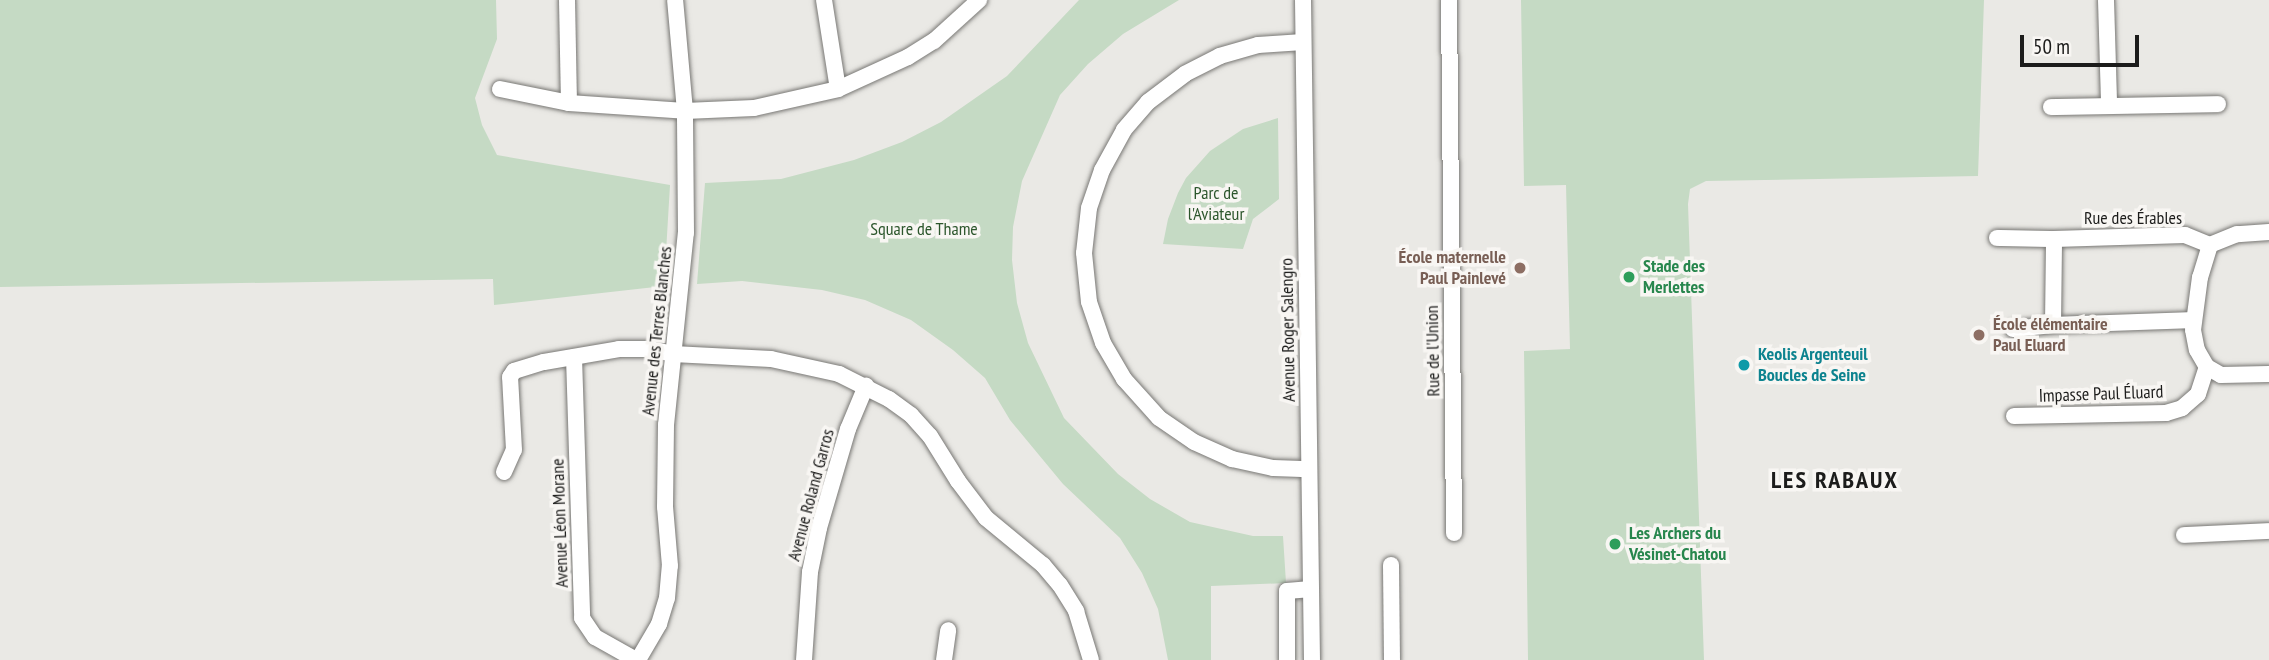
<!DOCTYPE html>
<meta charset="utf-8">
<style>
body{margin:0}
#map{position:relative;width:2269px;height:660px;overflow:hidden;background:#eae9e5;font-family:"PT Sans Narrow",sans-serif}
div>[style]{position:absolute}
.green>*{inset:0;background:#c5dac4}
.roads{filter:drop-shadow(0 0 2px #787774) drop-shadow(0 0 2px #787774)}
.minor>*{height:16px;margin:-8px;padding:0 8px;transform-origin:8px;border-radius:8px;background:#fff}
.dots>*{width:19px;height:19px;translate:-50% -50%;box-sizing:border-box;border:4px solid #f8f6f3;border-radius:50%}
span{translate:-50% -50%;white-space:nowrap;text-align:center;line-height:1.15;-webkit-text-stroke:7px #f8f6f3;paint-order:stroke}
.park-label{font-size:18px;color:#2c562c}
.street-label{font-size:18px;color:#1c1c1b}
.education-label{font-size:18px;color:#785e54;font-weight:700}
.right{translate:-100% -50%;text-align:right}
.left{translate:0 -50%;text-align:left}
.leisure-label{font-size:18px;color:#27864d;font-weight:700}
.culture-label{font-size:18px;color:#0d838f;font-weight:700}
.district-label{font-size:24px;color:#1c1c1b;font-weight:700;letter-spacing:2px}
.scale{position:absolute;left:2020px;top:35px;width:119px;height:32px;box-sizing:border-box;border:4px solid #1c1c1b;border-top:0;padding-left:9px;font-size:21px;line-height:24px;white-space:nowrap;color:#1c1c1b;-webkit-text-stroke:5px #f8f6f3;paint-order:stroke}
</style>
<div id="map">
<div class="green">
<i style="clip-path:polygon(0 0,496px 0,497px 39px,475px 98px,482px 125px,497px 155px,670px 185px,664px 286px,494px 305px,493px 279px,0 287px)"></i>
<i style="clip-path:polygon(1079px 0,1179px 0,1123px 34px,1088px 64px,1060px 95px,1022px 181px,1013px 227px,1012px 260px,1017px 303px,1028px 343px,1064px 418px,1118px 474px,1150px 499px,1190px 522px,1253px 536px,1283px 536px,1286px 583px,1211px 586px,1211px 660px,1168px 660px,1158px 609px,1142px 573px,1120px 538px,1063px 484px,1010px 420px,985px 378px,953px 350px,911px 320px,865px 300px,822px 290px,742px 281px,697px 284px,705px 183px,781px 179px,854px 160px,902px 142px,941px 122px,1007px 76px)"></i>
<i style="clip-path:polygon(1521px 0,1984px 0,1978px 176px,1706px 181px,1690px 189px,1688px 204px,1704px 660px,1528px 660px,1524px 351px,1570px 349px,1566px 185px,1524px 186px)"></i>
<i style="clip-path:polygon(1278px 118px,1279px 199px,1253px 219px,1243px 249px,1163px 244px,1168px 219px,1178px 193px,1186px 178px,1210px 151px,1243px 129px)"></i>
</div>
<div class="roads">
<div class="minor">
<i style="left:567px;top:0;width:103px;rotate:88.9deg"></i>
<i style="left:569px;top:103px;width:116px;rotate:3.9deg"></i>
<i style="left:685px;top:111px;width:69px;rotate:-2.5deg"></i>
<i style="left:754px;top:108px;width:86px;rotate:-12.7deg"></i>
<i style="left:838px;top:89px;width:77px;rotate:-24.6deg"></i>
<i style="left:908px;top:57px;width:31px;rotate:-32deg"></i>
<i style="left:934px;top:41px;width:61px;rotate:-42.3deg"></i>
<i style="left:824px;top:0;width:90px;rotate:81.1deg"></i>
<i style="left:1303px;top:0;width:660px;rotate:89.22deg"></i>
<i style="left:1449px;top:0;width:533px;rotate:89.46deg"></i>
<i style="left:2106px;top:0;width:104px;rotate:88.3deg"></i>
<i style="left:1303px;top:42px;width:45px;rotate:176.2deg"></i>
<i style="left:1258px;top:45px;width:40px;rotate:164deg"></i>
<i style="left:1220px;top:56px;width:39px;rotate:153deg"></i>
<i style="left:1185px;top:74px;width:46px;rotate:142.9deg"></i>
<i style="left:1148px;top:102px;width:37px;rotate:131deg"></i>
<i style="left:1124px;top:130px;width:46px;rotate:118.8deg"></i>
<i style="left:1102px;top:170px;width:40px;rotate:108.9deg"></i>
<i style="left:1089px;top:208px;width:45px;rotate:96.3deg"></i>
<i style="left:1084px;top:253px;width:49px;rotate:84.2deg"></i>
<i style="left:1089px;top:302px;width:43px;rotate:71.1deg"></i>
<i style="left:1103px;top:343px;width:42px;rotate:59.7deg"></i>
<i style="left:1124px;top:379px;width:52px;rotate:48.1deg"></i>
<i style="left:1159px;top:418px;width:42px;rotate:34.4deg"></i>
<i style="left:1194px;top:442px;width:42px;rotate:24.1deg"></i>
<i style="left:1232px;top:459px;width:42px;rotate:12.4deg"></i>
<i style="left:1273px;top:468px;width:36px;rotate:2deg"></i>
<i style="left:500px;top:89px;width:70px;rotate:11.5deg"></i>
<i style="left:2051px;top:107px;width:167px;rotate:-1deg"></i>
<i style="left:2269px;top:232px;width:32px;rotate:176deg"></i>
<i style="left:2237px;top:234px;width:29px;rotate:158deg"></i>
<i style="left:2210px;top:245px;width:34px;rotate:107deg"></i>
<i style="left:2200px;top:277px;width:53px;rotate:97.5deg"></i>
<i style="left:2193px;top:330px;width:20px;rotate:79deg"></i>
<i style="left:2197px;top:350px;width:20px;rotate:60deg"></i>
<i style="left:2207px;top:367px;width:16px;rotate:30deg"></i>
<i style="left:2221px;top:375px;width:48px;rotate:-1.2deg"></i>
<i style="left:1997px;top:238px;width:57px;rotate:1deg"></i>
<i style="left:2194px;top:320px;width:141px;rotate:178deg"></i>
<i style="left:2053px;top:325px;width:86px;rotate:-89.3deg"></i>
<i style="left:2054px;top:239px;width:131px;rotate:-1.7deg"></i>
<i style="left:2185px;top:235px;width:27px;rotate:22deg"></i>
<i style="left:2013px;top:329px;width:40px;rotate:-5.7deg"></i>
<i style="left:574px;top:357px;width:261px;rotate:88.2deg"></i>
<i style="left:582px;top:618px;width:23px;rotate:56deg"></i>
<i style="left:595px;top:637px;width:47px;rotate:29.3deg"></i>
<i style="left:2014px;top:416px;width:152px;rotate:-1.1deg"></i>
<i style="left:2166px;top:413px;width:17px;rotate:-17deg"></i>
<i style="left:2182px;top:408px;width:21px;rotate:-41deg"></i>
<i style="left:2198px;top:394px;width:28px;rotate:-72deg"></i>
<i style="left:504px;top:472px;width:24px;rotate:-66deg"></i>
<i style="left:514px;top:450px;width:73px;rotate:-93.1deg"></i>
<i style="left:510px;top:377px;width:7px;rotate:-56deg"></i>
<i style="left:514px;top:371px;width:31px;rotate:-17deg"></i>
<i style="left:544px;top:362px;width:76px;rotate:-9.8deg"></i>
<i style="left:619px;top:349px;width:31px"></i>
<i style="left:650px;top:349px;width:24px;rotate:12deg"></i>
<i style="left:673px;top:354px;width:98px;rotate:2.9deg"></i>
<i style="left:771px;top:359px;width:70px;rotate:12.4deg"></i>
<i style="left:839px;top:374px;width:56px;rotate:26.6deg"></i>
<i style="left:889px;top:399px;width:27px;rotate:36deg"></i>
<i style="left:911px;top:415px;width:28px;rotate:48deg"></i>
<i style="left:930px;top:436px;width:53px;rotate:58.1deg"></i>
<i style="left:958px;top:481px;width:46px;rotate:52.9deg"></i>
<i style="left:986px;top:518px;width:74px;rotate:39.5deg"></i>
<i style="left:1043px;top:565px;width:26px;rotate:50deg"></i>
<i style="left:1060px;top:585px;width:31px;rotate:58deg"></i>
<i style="left:1076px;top:611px;width:51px;rotate:73deg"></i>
<i style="left:2184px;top:535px;width:85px;rotate:-2.7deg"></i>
<i style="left:1391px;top:565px;width:95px;rotate:89.4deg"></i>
<i style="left:638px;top:660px;width:42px;rotate:-59.7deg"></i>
<i style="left:659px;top:624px;width:27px;rotate:-73deg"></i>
<i style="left:667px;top:598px;width:32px;rotate:-85deg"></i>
<i style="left:670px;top:566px;width:59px;rotate:-94.8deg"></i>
<i style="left:665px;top:507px;width:82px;rotate:-89.3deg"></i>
<i style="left:666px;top:425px;width:193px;rotate:-84.1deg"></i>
<i style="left:686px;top:233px;width:122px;rotate:-90.5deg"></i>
<i style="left:685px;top:111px;width:111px;rotate:-95.1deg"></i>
<i style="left:804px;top:660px;width:88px;rotate:-86.1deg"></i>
<i style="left:810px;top:572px;width:45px;rotate:-78.4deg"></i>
<i style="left:819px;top:528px;width:103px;rotate:-73.7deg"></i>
<i style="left:848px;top:429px;width:47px;rotate:-67.3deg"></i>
<i style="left:944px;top:660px;width:30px;rotate:-82deg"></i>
<i style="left:1287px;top:660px;width:69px;rotate:-90deg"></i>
<i style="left:1287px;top:591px;width:24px;rotate:-5deg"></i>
</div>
</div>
<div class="dots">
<i style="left:1520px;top:268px;background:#8d6e63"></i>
<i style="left:1629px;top:277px;background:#2e9e5b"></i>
<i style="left:1979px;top:335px;background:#8d6e63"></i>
<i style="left:1744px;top:365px;background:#0f9aa8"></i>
<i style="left:1615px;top:544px;background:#2e9e5b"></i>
</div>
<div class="park-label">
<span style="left:1216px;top:204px">Parc de<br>l'Aviateur</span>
<span style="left:924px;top:229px">Square de Thame</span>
</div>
<div class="street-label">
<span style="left:2133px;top:218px">Rue des Érables</span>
<span style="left:1288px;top:330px;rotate:-91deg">Avenue Roger Salengro</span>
<span style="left:657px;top:331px;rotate:-84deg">Avenue des Terres Blanches</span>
<span style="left:1433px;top:351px;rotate:-91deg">Rue de l'Union</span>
<span style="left:2101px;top:394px;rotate:-2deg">Impasse Paul Éluard</span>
<span style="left:811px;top:495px;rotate:-75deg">Avenue Roland Garros</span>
<span style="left:560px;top:523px;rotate:-92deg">Avenue Léon Morane</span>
</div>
<div class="education-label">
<span class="right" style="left:1506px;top:268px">École maternelle<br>Paul Painlevé</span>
<span class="left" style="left:1993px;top:335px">École élémentaire<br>Paul Eluard</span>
</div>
<div class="leisure-label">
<span class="left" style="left:1643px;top:277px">Stade des<br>Merlettes</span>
<span class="left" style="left:1629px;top:544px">Les Archers du<br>Vésinet-Chatou</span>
</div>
<div class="culture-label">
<span class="left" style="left:1758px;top:365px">Keolis Argenteuil<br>Boucles de Seine</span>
</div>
<div class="district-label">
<span style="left:1835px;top:480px">LES RABAUX</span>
</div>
<div class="scale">50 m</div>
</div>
